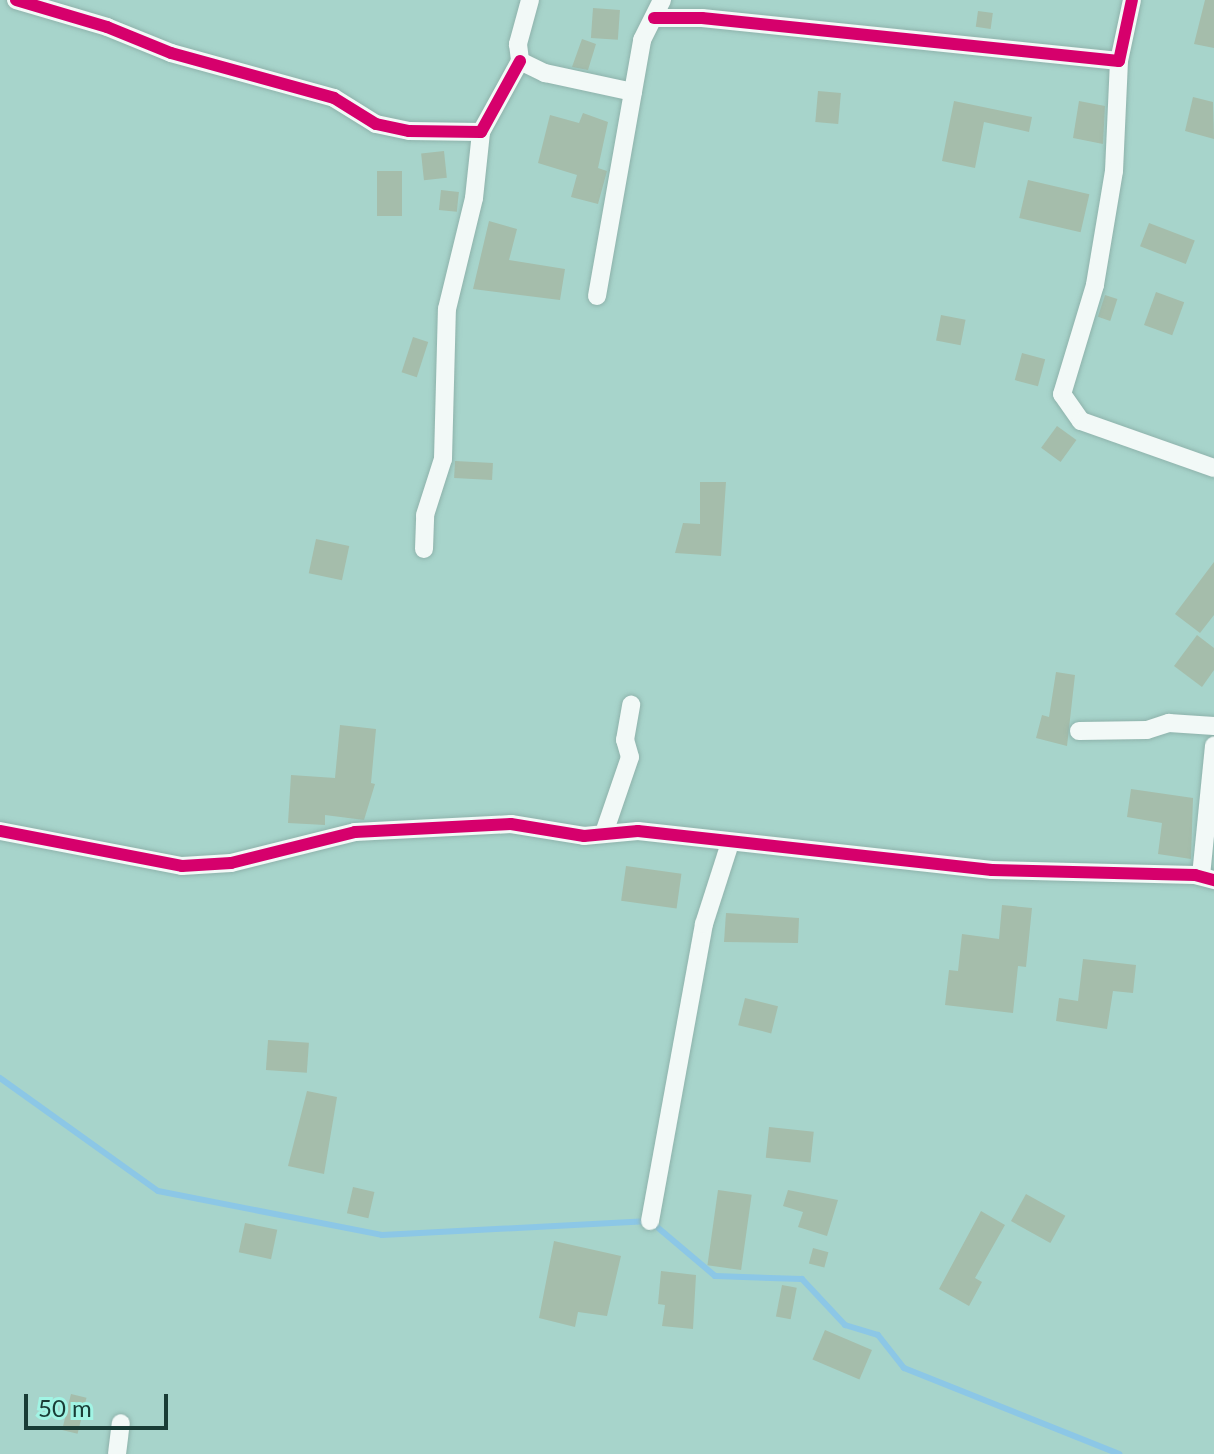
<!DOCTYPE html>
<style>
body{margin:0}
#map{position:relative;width:1214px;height:1454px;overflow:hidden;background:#a7d4cb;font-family:Lato,sans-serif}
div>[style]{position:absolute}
.stream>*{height:6px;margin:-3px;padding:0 3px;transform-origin:3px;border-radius:3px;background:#8cc7e6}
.building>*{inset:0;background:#a5bdab;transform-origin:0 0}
.roads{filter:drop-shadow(0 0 2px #8eb2ab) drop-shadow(0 0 2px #8eb2ab)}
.minor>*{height:18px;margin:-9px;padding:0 9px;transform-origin:9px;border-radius:9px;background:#f2f9f7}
.cycleway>*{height:12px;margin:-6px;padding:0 6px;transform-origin:6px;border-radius:6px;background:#d6006c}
span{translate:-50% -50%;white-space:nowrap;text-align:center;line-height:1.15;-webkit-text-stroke:6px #a1f4e4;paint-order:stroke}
.scale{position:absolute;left:24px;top:1394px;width:144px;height:36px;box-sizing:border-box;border:4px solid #193c36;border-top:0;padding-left:10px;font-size:24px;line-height:28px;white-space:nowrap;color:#193c36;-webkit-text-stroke:6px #a1f4e4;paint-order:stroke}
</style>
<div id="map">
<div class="stream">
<i style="left:0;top:1078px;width:194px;rotate:35.6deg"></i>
<i style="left:158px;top:1191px;width:228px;rotate:11.1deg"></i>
<i style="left:382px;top:1235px;width:268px;rotate:-3deg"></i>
<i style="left:650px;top:1221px;width:85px;rotate:40.2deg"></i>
<i style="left:715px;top:1276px;width:87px;rotate:2deg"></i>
<i style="left:802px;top:1279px;width:63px;rotate:46.9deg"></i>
<i style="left:845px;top:1325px;width:34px;rotate:17deg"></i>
<i style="left:878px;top:1335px;width:42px;rotate:51.8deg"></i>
<i style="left:904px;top:1368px;width:232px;rotate:21.8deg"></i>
</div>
<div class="building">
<i style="clip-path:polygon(1205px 0,1214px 0,1214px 48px,1194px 44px)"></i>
<i style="left:593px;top:8px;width:27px;height:30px;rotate:4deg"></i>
<i style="left:978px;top:11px;width:15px;height:16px;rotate:8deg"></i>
<i style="clip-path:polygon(582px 39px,596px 44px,588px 70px,572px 67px)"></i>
<i style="left:818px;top:91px;width:23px;height:31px;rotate:5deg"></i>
<i style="clip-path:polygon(1193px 97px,1213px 102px,1214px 139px,1185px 131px)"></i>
<i style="clip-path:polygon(954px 101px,1032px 117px,1029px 132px,984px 122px,975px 168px,942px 161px)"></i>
<i style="clip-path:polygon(1079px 101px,1105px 106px,1103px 144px,1073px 138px)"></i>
<i style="clip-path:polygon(583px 113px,608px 122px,598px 168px,607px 171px,598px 204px,571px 197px,577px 175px,538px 163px,550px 115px,579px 123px)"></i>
<i style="left:444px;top:151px;width:27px;height:23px;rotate:84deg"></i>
<i style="left:377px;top:171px;width:25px;height:45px"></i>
<i style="left:1028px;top:180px;width:63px;height:39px;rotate:13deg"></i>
<i style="left:441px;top:190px;width:18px;height:20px;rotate:6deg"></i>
<i style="clip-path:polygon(489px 221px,517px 229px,509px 260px,565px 269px,560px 300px,473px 289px)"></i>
<i style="left:1149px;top:223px;width:49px;height:25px;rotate:21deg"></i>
<i style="left:1156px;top:292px;width:30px;height:35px;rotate:20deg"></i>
<i style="left:1105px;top:295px;width:13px;height:23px;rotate:18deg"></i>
<i style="left:941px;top:315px;width:25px;height:26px;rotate:11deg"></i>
<i style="left:413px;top:337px;width:16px;height:37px;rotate:18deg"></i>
<i style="left:1022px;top:353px;width:24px;height:28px;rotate:15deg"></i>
<i style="left:1057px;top:426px;width:24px;height:27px;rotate:36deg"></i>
<i style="left:455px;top:461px;width:38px;height:17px;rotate:3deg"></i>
<i style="clip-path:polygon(700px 482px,726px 482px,721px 556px,675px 553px,683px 523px,700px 524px)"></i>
<i style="left:316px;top:539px;width:34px;height:35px;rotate:12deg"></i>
<i style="clip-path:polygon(1214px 562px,1214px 615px,1200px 633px,1175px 614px)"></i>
<i style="clip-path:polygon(1197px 635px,1214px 648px,1214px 670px,1202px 687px,1174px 666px)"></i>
<i style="clip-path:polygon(1056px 672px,1075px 675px,1067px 746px,1036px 738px,1042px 715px,1049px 717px)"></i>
<i style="clip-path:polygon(340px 725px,376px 729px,371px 783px,375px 784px,364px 820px,325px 815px,325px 825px,288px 823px,291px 775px,335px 778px)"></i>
<i style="clip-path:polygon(1131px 789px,1193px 798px,1191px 859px,1158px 854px,1162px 823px,1127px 817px)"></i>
<i style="left:626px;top:866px;width:56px;height:35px;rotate:8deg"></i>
<i style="clip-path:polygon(1002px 905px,1032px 908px,1026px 967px,1018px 966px,1013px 1013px,945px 1005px,949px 970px,958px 971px,962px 934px,999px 939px)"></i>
<i style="clip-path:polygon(726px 913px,799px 918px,798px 943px,724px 942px)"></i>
<i style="clip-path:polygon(1083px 959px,1136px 965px,1133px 993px,1113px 991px,1107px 1029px,1056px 1021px,1059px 998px,1078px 1001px)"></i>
<i style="left:745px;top:998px;width:34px;height:28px;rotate:14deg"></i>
<i style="left:268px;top:1040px;width:41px;height:30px;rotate:4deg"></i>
<i style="clip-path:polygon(307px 1091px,337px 1097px,324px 1174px,288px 1166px)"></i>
<i style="left:769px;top:1127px;width:45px;height:31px;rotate:6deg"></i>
<i style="left:353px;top:1187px;width:22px;height:27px;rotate:13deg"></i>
<i style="left:718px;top:1190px;width:34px;height:76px;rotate:8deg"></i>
<i style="clip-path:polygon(788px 1190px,838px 1200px,827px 1236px,798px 1227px,803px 1212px,783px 1206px)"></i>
<i style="left:1026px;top:1194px;width:45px;height:31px;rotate:29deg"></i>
<i style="clip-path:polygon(981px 1211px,1005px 1225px,975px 1278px,982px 1282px,969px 1306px,939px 1289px)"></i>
<i style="left:245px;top:1223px;width:33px;height:30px;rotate:12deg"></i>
<i style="clip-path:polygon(554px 1241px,621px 1256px,607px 1316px,578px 1312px,575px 1327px,539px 1318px)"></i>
<i style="left:813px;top:1248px;width:16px;height:16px;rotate:15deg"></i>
<i style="clip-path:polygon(661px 1271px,696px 1275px,693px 1329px,662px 1326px,665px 1305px,658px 1304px)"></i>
<i style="left:782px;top:1285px;width:15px;height:32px;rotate:11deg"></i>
<i style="left:825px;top:1330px;width:51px;height:32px;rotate:23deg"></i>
<i style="left:71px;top:1394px;width:16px;height:37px;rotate:14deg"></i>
</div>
<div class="roads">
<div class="minor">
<i style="left:16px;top:0;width:95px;rotate:16.5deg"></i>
<i style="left:107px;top:27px;width:69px;rotate:22.1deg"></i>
<i style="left:171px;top:53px;width:169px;rotate:15.4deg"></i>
<i style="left:334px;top:98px;width:49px;rotate:31.8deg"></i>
<i style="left:376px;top:124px;width:34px;rotate:12deg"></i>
<i style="left:409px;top:131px;width:72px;rotate:0.8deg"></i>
<i style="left:481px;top:132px;width:81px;rotate:-61.2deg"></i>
<i style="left:530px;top:0;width:46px;rotate:105.3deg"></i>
<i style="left:518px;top:44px;width:17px;rotate:83deg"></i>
<i style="left:520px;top:61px;width:28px;rotate:26deg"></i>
<i style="left:545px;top:73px;width:90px;rotate:12.2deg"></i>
<i style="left:654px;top:18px;width:48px"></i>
<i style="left:702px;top:18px;width:419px;rotate:5.9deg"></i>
<i style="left:1119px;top:61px;width:62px;rotate:-78deg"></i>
<i style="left:1119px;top:61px;width:110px;rotate:92.6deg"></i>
<i style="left:1114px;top:171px;width:116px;rotate:99.5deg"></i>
<i style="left:1095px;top:285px;width:114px;rotate:106.8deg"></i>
<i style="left:1062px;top:394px;width:33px;rotate:55deg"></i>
<i style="left:1081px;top:421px;width:141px;rotate:19.5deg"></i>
<i style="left:597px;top:296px;width:260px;rotate:-80deg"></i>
<i style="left:642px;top:40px;width:45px;rotate:-63.4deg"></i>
<i style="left:424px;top:549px;width:34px;rotate:-88deg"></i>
<i style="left:425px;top:515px;width:59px;rotate:-72.2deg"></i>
<i style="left:443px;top:459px;width:150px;rotate:-88.5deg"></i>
<i style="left:447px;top:309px;width:114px;rotate:-76.3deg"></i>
<i style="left:474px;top:198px;width:66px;rotate:-83.9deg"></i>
<i style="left:1079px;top:731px;width:68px;rotate:-0.8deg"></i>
<i style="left:1147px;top:730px;width:23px;rotate:-18deg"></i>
<i style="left:1169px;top:723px;width:45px;rotate:3.8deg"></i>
<i style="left:0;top:831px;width:185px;rotate:10.9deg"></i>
<i style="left:182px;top:866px;width:49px;rotate:-3.5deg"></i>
<i style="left:231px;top:863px;width:128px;rotate:-14deg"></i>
<i style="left:355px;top:832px;width:156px;rotate:-2.9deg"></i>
<i style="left:511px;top:824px;width:74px;rotate:9.3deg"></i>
<i style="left:584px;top:836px;width:54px;rotate:-5.3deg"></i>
<i style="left:638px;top:831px;width:356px;rotate:6.3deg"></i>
<i style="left:992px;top:870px;width:203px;rotate:1.4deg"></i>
<i style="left:1195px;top:875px;width:20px;rotate:15deg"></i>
<i style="left:604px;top:833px;width:80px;rotate:-71.1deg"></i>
<i style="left:630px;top:757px;width:18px;rotate:-106deg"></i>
<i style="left:625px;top:740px;width:36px;rotate:-80deg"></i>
<i style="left:1201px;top:876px;width:131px;rotate:-84.3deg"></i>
<i style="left:650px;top:1221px;width:302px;rotate:-79.7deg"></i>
<i style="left:704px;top:924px;width:85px;rotate:-72.2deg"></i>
<i style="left:117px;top:1454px;width:31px;rotate:-83deg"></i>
</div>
</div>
<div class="cycleway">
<i style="left:16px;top:0;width:95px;rotate:16.5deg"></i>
<i style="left:107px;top:27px;width:69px;rotate:22.1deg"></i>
<i style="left:171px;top:53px;width:169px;rotate:15.4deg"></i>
<i style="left:334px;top:98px;width:49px;rotate:31.8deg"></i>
<i style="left:376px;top:124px;width:34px;rotate:12deg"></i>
<i style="left:409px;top:131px;width:72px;rotate:0.8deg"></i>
<i style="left:481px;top:132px;width:81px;rotate:-61.2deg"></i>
<i style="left:654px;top:18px;width:48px"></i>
<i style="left:702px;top:18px;width:419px;rotate:5.9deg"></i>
<i style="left:1119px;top:61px;width:62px;rotate:-78deg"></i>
<i style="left:0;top:831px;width:185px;rotate:10.9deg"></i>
<i style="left:182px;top:866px;width:49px;rotate:-3.5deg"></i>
<i style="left:231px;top:863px;width:128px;rotate:-14deg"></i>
<i style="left:355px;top:832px;width:156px;rotate:-2.9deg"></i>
<i style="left:511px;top:824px;width:74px;rotate:9.3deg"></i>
<i style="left:584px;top:836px;width:54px;rotate:-5.3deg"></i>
<i style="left:638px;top:831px;width:356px;rotate:6.3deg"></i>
<i style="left:992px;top:870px;width:203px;rotate:1.4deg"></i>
<i style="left:1195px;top:875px;width:20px;rotate:15deg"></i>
</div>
<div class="scale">50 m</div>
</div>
